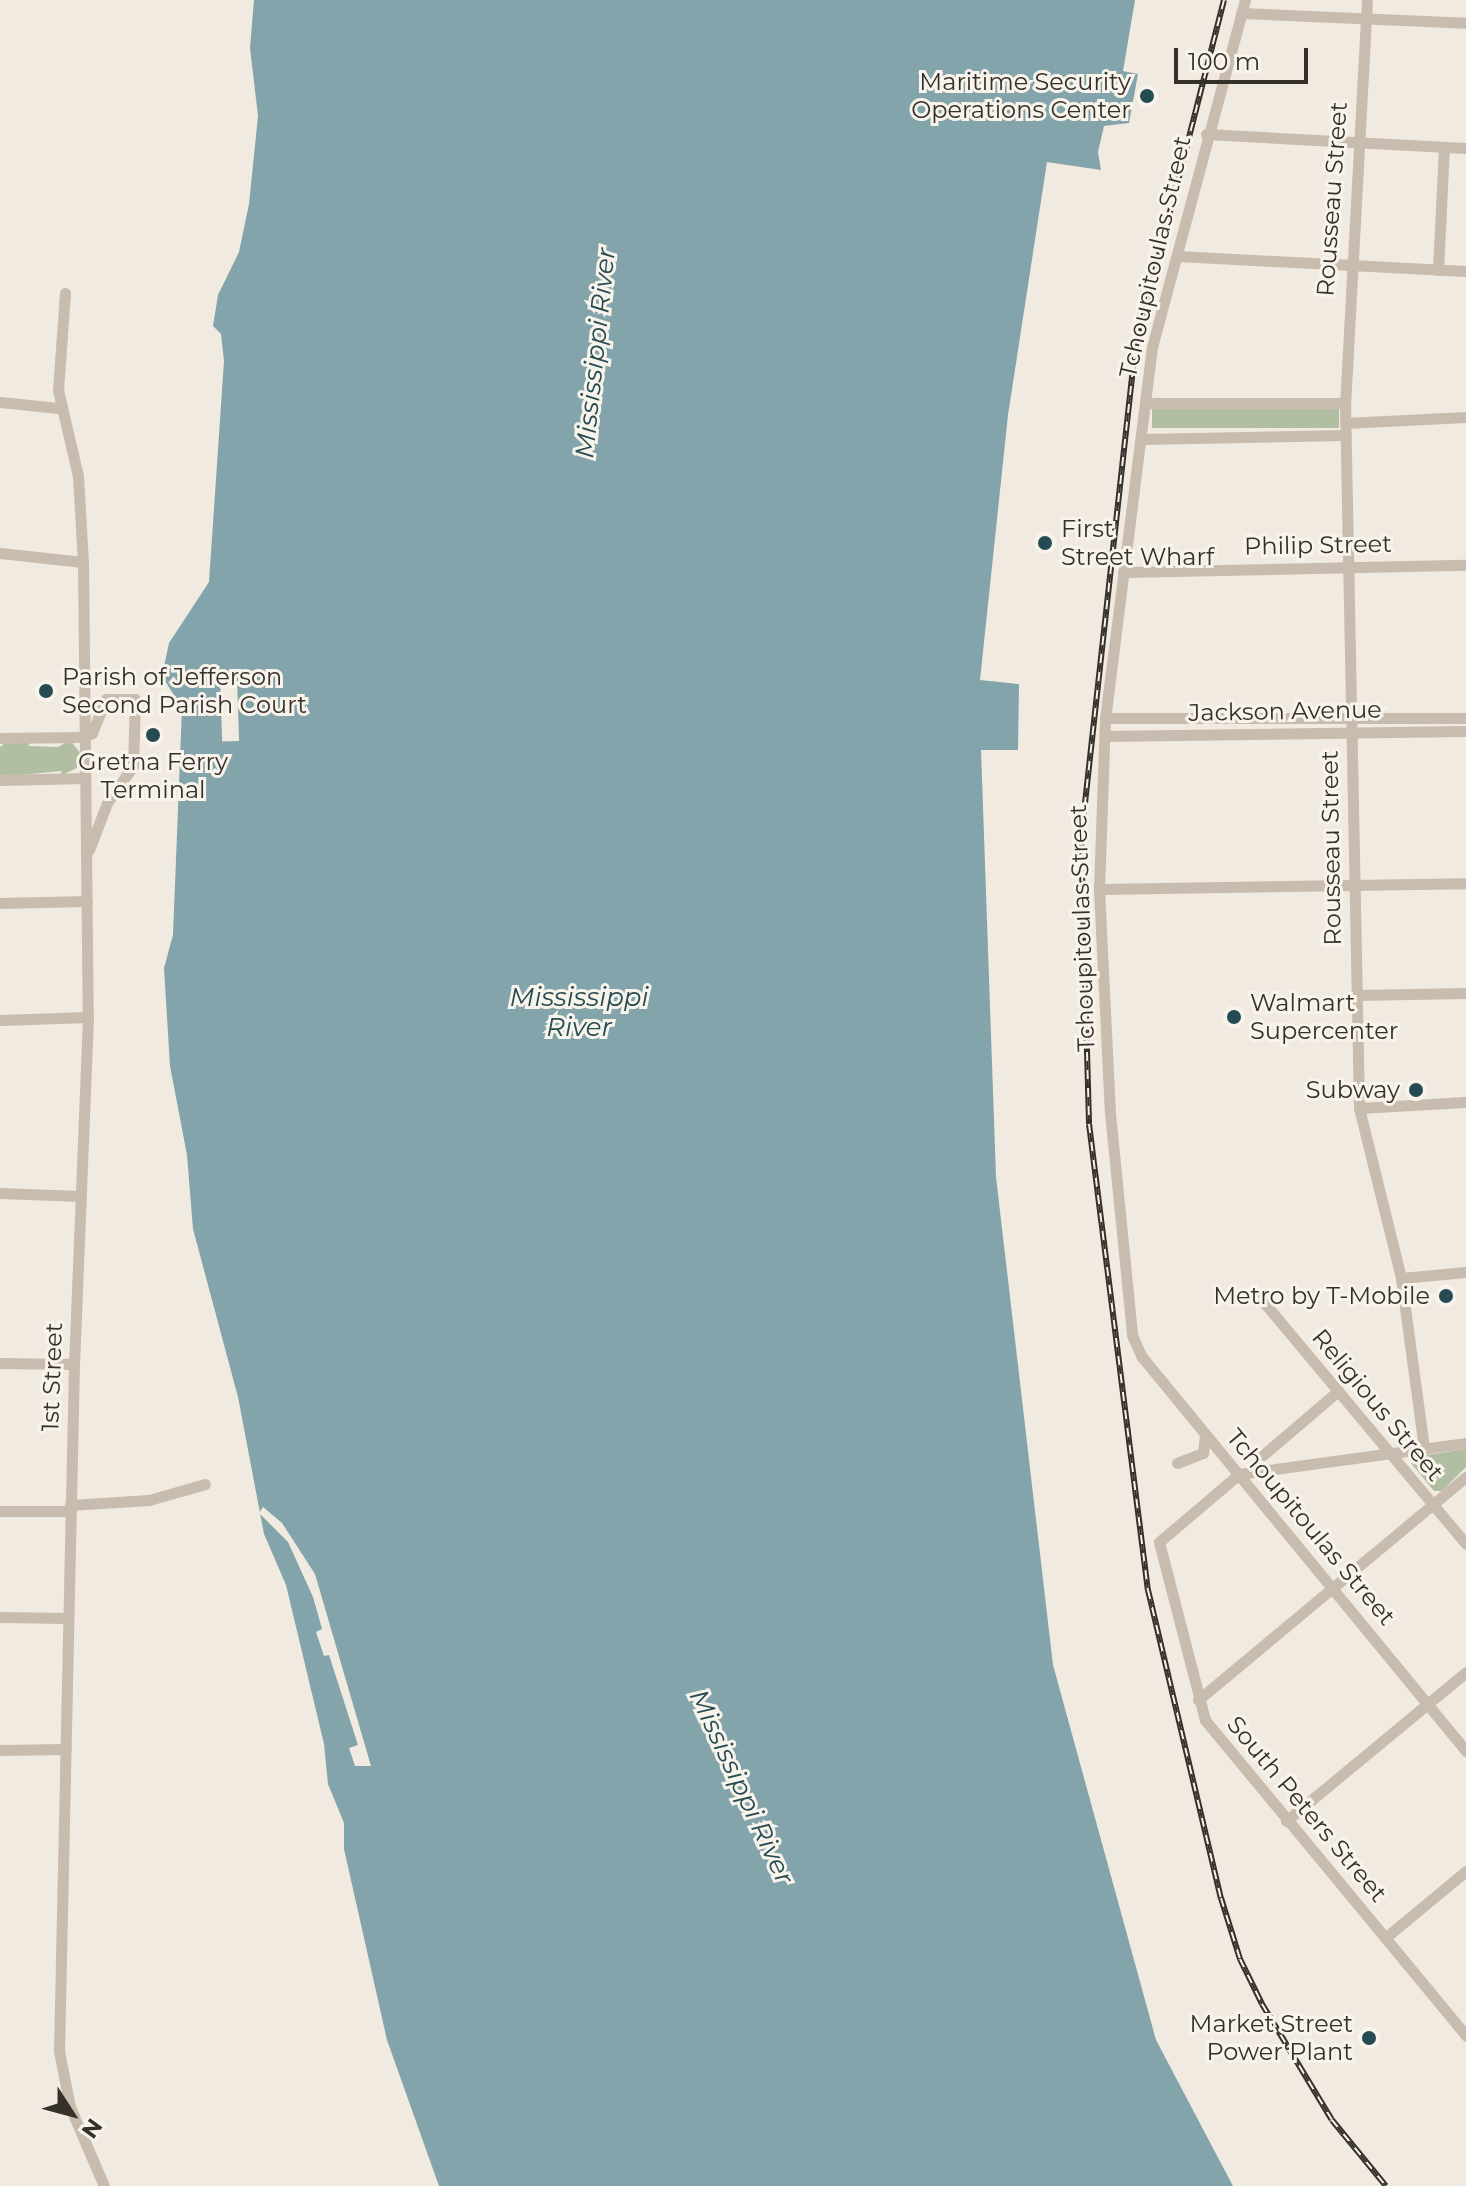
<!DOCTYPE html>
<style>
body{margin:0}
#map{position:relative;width:1466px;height:2186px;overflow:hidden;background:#f0eae0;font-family:Montserrat,sans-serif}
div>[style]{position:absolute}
.green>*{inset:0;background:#b2bea2;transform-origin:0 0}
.water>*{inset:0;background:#82a4aa}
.pier>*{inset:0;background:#f0eae0;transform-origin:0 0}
.minor>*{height:11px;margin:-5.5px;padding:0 5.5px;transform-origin:5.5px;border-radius:5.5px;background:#c7bcad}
.rail>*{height:6px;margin-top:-3px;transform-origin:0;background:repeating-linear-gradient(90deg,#f8f4ec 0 9px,#36302b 0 18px);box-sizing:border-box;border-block:2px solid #36302b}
.dots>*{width:22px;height:22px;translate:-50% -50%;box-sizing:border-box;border:4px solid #f8f4ec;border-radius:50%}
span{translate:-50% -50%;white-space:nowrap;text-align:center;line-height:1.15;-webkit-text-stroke:6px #f8f4ec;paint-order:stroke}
.poi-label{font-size:24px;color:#36302b}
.right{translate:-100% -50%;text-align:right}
.left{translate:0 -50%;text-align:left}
.street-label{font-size:24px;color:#36302b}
.water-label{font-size:26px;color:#254c53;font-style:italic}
.north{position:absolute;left:32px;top:2074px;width:80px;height:80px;-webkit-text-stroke:6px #f8f4ec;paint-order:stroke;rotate:126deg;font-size:22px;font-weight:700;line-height:32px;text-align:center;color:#36302b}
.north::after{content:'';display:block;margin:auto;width:28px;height:36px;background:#36302b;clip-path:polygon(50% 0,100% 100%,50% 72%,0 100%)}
.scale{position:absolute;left:1174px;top:48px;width:134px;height:36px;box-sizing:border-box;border:4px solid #36302b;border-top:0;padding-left:10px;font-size:24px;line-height:28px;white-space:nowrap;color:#36302b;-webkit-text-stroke:6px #f8f4ec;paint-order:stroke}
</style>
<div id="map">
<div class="green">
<i style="left:1339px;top:406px;width:22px;height:187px;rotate:90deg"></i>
<i style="clip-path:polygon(33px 740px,28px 746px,58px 747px,70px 740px,81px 754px,77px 768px,58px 777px,62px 771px,0 777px,0 747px,8px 741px)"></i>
<i style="clip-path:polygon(1466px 1449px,1466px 1467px,1442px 1491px,1434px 1491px,1411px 1463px,1413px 1457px)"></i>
</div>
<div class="water">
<i style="clip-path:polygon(254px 0,1135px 0,1123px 71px,1138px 74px,1129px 123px,1104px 126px,1098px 152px,1101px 170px,1047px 162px,1008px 415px,980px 680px,1019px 684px,1018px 750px,981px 750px,996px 1177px,1053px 1665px,1156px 2040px,1233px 2186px,439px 2186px,387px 2040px,344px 1849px,344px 1823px,328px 1784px,324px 1744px,286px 1585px,264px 1534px,238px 1397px,193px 1229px,187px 1155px,170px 1066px,164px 968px,173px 935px,182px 708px,162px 676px,169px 643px,209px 582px,224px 361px,221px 334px,213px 326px,218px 295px,239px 252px,249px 204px,258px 116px,250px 48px)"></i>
</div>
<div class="pier">
<i style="left:237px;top:679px;width:62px;height:17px;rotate:88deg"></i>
<i style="clip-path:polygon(263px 1507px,282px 1523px,315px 1574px,371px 1766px,355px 1766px,349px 1748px,358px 1745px,329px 1655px,324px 1656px,316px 1632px,322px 1629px,313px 1597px,288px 1542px,259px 1513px)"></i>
</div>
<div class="minor">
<i style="left:1245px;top:0;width:359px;rotate:105deg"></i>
<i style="left:1152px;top:347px;width:374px;rotate:97.2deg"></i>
<i style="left:1105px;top:718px;width:171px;rotate:92deg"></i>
<i style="left:1099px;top:889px;width:224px;rotate:87.2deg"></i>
<i style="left:1110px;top:1113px;width:223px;rotate:84.3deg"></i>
<i style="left:1132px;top:1335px;width:24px;rotate:66deg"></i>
<i style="left:1142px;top:1357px;width:510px;rotate:50.57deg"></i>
<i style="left:1367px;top:0;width:404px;rotate:93.1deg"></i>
<i style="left:1345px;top:403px;width:705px;rotate:88.86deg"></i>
<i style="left:1359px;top:1108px;width:175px;rotate:76.1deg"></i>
<i style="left:1401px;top:1278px;width:173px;rotate:82.3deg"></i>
<i style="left:1241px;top:13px;width:225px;rotate:2.5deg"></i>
<i style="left:1206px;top:134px;width:260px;rotate:3.1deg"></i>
<i style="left:1178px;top:256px;width:288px;rotate:3deg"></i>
<i style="left:1438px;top:270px;width:123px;rotate:-87.2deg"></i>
<i style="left:65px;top:293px;width:97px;rotate:94.1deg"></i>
<i style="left:58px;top:390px;width:88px;rotate:76.9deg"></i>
<i style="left:78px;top:476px;width:86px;rotate:86.7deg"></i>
<i style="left:83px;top:562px;width:455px;rotate:89.4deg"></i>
<i style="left:88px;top:1017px;width:347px;rotate:92.3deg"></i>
<i style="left:74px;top:1364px;width:687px;rotate:91.25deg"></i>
<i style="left:59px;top:2051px;width:57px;rotate:78.9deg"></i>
<i style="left:70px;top:2107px;width:86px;rotate:66.7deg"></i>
<i style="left:0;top:402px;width:59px;rotate:5.8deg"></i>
<i style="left:1145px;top:403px;width:200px"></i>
<i style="left:1345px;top:423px;width:121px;rotate:-2.8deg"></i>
<i style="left:1141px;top:439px;width:205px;rotate:-1.1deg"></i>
<i style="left:0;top:553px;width:83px;rotate:6.2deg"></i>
<i style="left:1123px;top:572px;width:343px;rotate:-1.2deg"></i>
<i style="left:1105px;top:718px;width:361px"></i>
<i style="left:1105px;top:736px;width:361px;rotate:-0.8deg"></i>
<i style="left:83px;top:737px;width:10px;rotate:-24deg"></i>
<i style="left:92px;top:733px;width:37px;rotate:-68deg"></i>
<i style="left:106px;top:699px;width:29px"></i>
<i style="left:135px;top:699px;width:67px;rotate:91.7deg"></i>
<i style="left:133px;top:766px;width:45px;rotate:125.1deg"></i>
<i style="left:107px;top:803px;width:50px;rotate:111deg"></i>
<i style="left:0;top:738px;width:83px;rotate:-0.7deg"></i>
<i style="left:0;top:780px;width:84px;rotate:-1.4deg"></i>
<i style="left:1099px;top:889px;width:367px;rotate:-0.9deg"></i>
<i style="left:0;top:903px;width:87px;rotate:-1.3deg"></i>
<i style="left:1356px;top:995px;width:110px;rotate:-1deg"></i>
<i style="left:0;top:1020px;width:88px;rotate:-2deg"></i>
<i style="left:1359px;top:1108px;width:107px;rotate:-3.2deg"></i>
<i style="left:0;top:1193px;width:80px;rotate:2.1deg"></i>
<i style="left:1401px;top:1278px;width:65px;rotate:-5.3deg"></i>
<i style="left:1257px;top:1294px;width:326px;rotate:50.1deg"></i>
<i style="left:0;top:1363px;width:74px;rotate:0.8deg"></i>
<i style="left:1263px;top:1455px;width:99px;rotate:-40.5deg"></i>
<i style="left:1177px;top:1463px;width:28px;rotate:-21deg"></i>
<i style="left:1203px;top:1453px;width:19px;rotate:-84deg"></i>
<i style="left:1239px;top:1474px;width:105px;rotate:139.6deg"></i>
<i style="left:1159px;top:1542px;width:184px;rotate:75.5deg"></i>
<i style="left:1205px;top:1720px;width:410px;rotate:50.4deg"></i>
<i style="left:1239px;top:1474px;width:229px;rotate:-7.8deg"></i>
<i style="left:70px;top:1505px;width:79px;rotate:-3.6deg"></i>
<i style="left:149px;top:1500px;width:58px;rotate:-15.9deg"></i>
<i style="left:0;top:1511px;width:70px"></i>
<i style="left:0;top:1617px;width:67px;rotate:0.9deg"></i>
<i style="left:1198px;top:1700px;width:349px;rotate:-39.8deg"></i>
<i style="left:0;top:1750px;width:66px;rotate:-0.9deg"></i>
<i style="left:1286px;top:1821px;width:234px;rotate:-39.6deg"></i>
<i style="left:1385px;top:1938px;width:105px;rotate:-39.6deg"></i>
</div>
<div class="rail">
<i style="left:1224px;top:0;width:361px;rotate:104.3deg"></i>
<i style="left:1135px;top:350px;width:489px;rotate:96.3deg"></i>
<i style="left:1081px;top:836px;width:288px;rotate:88.4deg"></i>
<i style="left:1089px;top:1124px;width:470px;rotate:82.8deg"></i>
<i style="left:1148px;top:1590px;width:317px;rotate:76.7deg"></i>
<i style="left:1221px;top:1898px;width:64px;rotate:72.7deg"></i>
<i style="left:1240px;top:1959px;width:50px;rotate:63.9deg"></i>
<i style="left:1262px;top:2004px;width:135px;rotate:58.9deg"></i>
<i style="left:1332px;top:2120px;width:85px;rotate:50.7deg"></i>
</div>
<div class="dots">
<i style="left:1147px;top:96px;background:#254c53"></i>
<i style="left:1045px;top:543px;background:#254c53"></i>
<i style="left:46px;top:691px;background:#254c53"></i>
<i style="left:153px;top:735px;background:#254c53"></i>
<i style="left:1234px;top:1017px;background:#254c53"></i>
<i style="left:1416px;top:1090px;background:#254c53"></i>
<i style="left:1446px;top:1296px;background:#254c53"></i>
<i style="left:1369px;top:2038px;background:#254c53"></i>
</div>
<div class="poi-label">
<span class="right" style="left:1131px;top:96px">Maritime Security<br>Operations Center</span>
<span class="left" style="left:1061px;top:543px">First<br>Street Wharf</span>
<span class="left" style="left:62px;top:691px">Parish of Jefferson<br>Second Parish Court</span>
<span style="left:153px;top:776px">Gretna Ferry<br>Terminal</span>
<span class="left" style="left:1250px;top:1017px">Walmart<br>Supercenter</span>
<span class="right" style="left:1400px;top:1090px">Subway</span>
<span class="right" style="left:1430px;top:1296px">Metro by T-Mobile</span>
<span class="right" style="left:1353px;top:2038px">Market Street<br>Power Plant</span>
</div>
<div class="street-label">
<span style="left:1332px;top:199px;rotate:-86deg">Rousseau Street</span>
<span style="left:1155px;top:257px;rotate:-77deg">Tchoupitoulas Street</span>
<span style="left:1318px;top:545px;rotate:-1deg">Philip Street</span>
<span style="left:1285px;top:711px;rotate:-1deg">Jackson Avenue</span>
<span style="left:1331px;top:848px;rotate:-91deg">Rousseau Street</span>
<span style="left:1082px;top:928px;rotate:-92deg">Tchoupitoulas Street</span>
<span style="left:52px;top:1377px;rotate:-88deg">1st Street</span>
<span style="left:1378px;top:1405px;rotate:50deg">Religious Street</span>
<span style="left:1311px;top:1527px;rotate:50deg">Tchoupitoulas Street</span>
<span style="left:1307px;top:1809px;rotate:50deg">South Peters Street</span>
</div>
<div class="water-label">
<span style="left:596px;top:353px;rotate:-84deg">Mississippi River</span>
<span style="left:579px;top:1013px">Mississippi<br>River</span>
<span style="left:741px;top:1787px;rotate:65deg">Mississippi River</span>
</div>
<div class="north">N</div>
<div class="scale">100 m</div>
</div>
